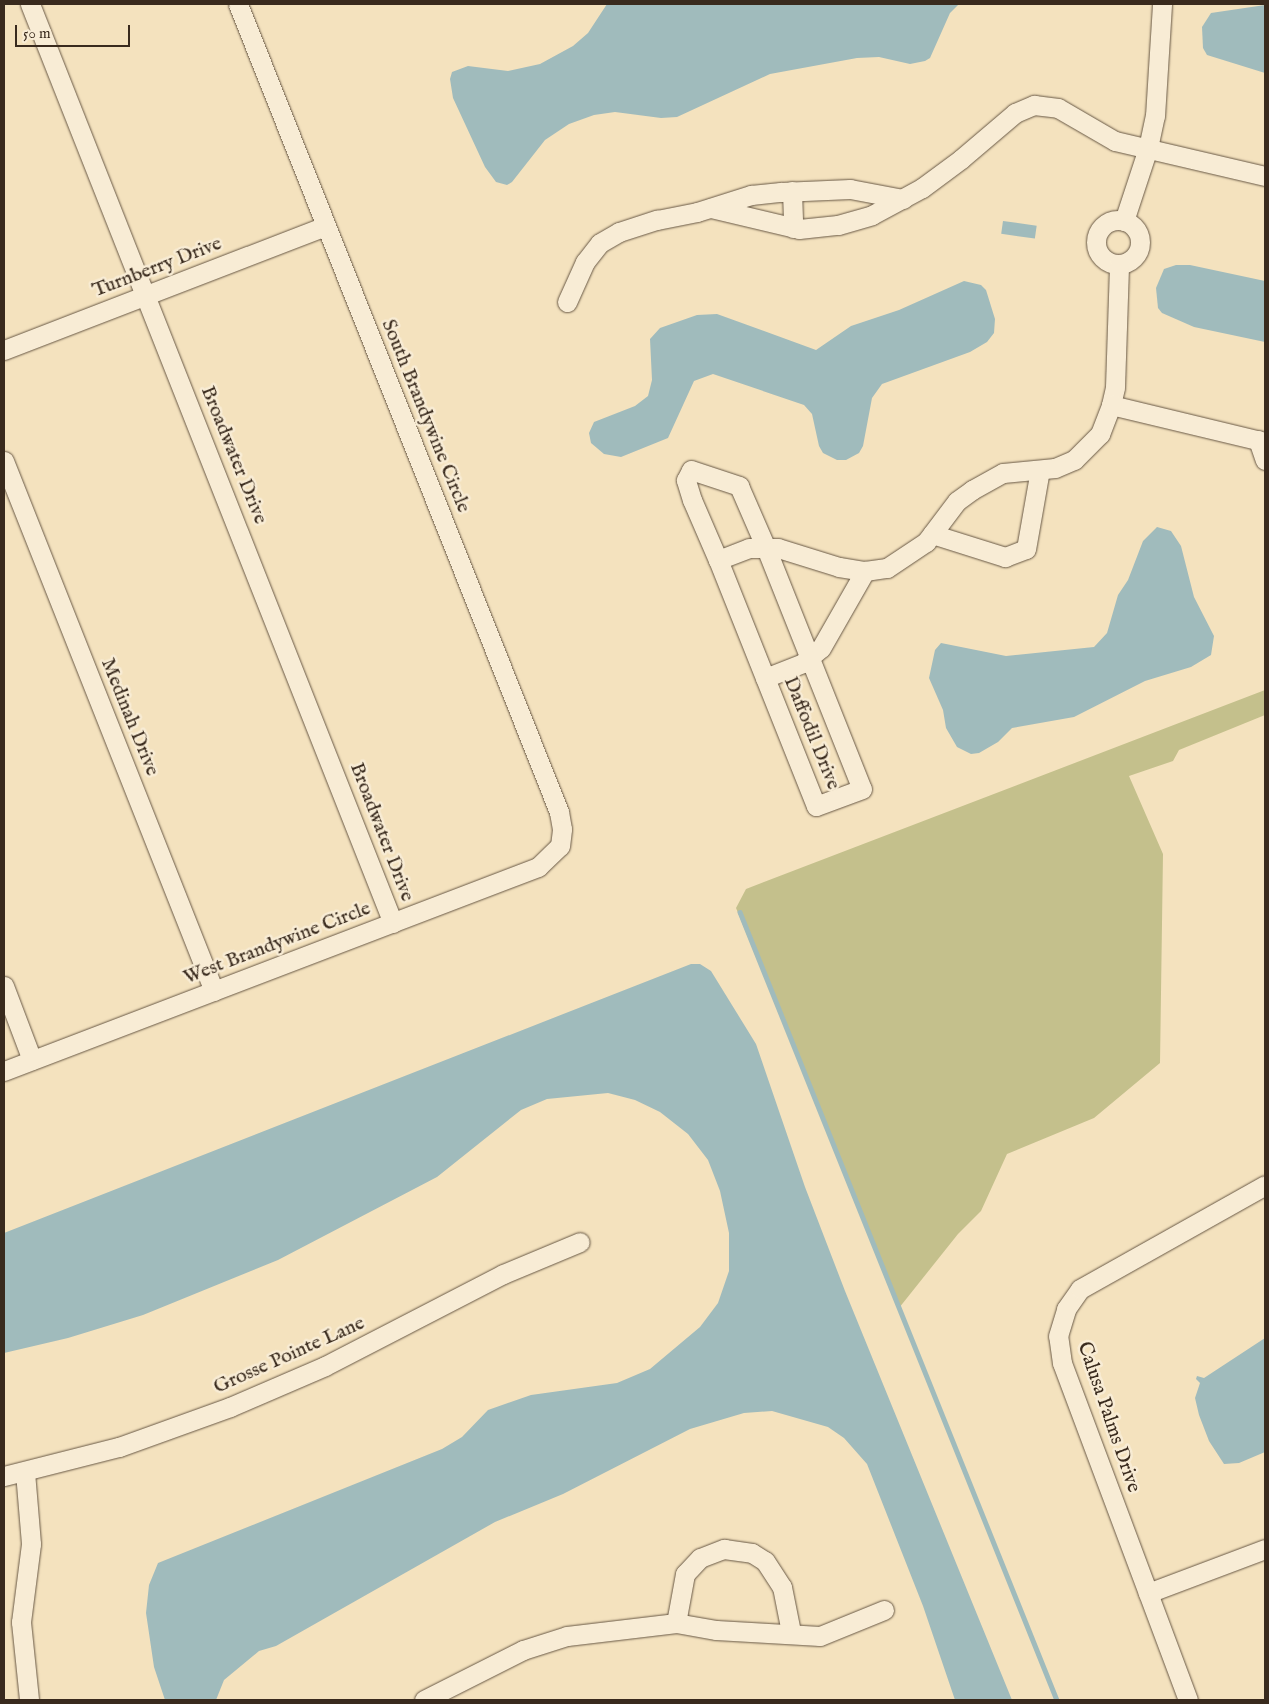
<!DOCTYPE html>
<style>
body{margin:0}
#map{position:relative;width:1269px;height:1704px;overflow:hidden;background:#f4e2be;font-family:"IM FELL English",serif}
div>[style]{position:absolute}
.green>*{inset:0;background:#c4c08c}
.water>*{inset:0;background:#a0bbbc;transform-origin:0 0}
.stream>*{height:4.5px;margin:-2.25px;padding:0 2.25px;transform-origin:2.25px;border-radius:2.25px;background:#a0bbbc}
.roads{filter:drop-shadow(0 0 1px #685845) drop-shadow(0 0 1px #685845)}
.minor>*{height:19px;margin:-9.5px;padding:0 9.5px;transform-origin:9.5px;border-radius:9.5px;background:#f8ecd5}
.minor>.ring{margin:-9.5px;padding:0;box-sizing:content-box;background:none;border:19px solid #f8ecd5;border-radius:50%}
span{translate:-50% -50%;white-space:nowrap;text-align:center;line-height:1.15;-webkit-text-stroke:5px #f8ecd5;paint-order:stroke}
.street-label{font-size:20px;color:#392a1d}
.frame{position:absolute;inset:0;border:5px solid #392a1d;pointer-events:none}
.scale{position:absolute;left:15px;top:25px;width:115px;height:22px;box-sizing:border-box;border:2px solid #392a1d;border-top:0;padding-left:6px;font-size:15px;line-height:18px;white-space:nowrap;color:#392a1d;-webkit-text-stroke:4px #f8ecd5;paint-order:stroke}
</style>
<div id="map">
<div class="green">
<i style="clip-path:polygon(1265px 690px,1265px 715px,1179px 750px,1173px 761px,1129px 776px,1163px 854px,1160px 1063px,1094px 1118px,1007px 1154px,981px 1211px,958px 1234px,899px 1308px,736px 908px,746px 889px)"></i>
</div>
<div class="water">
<i style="clip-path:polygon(607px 4px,959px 4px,950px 13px,930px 58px,925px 61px,910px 64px,879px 57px,857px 58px,770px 74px,677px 117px,661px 118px,615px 112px,594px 115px,569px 124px,545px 140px,512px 182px,507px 185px,496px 182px,485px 167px,453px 98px,450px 79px,452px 72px,468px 66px,508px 71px,540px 64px,573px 46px,588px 33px)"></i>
<i style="clip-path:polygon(1265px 5px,1265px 73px,1207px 55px,1203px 48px,1202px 27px,1211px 13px)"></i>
<i style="left:1003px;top:221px;width:34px;height:13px;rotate:8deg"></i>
<i style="clip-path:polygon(1176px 265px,1190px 265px,1265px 281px,1265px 342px,1194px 327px,1162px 313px,1158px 308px,1156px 288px,1164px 269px)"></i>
<i style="clip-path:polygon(964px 281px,981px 285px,986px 290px,995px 319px,994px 333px,987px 342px,970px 352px,882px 384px,872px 398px,863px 446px,859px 453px,846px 460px,837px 460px,823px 453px,819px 446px,812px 414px,804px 405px,713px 374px,694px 381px,668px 438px,621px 457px,604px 454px,591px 443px,589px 433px,594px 422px,635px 406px,648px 396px,652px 380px,650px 339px,660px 328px,697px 315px,717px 314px,816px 350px,851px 326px,899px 310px)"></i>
<i style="clip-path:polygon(1157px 527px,1171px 531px,1181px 546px,1194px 597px,1214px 636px,1211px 655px,1191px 667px,1145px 681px,1074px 717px,1012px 728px,998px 742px,979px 753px,971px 754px,957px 747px,946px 728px,943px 710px,929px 678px,935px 650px,941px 643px,1006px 656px,1094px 647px,1107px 633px,1118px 595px,1128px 580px,1143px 541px)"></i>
<i style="clip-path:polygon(691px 964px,700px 964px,711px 971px,756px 1044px,805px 1187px,845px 1291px,1012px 1700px,955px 1700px,923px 1606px,867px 1464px,844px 1438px,828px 1427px,772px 1411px,744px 1413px,690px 1429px,563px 1494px,495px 1522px,276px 1646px,259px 1651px,224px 1680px,216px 1700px,165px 1700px,154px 1667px,146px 1613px,149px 1585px,158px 1563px,442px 1449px,462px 1437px,488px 1410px,531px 1395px,617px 1383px,650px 1369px,700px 1327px,718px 1303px,729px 1271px,729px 1233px,720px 1191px,708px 1160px,688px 1134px,660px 1112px,635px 1100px,608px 1093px,547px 1099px,521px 1110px,437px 1177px,278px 1260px,143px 1315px,68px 1338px,4px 1353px,4px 1233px)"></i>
<i style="clip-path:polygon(1265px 1338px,1265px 1452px,1239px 1463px,1224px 1464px,1209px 1441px,1199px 1415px,1195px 1398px,1200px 1383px,1196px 1379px,1197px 1376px,1204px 1378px)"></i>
</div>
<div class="stream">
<i style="left:740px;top:912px;width:849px;rotate:68.09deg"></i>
</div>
<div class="roads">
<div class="minor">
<i style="left:30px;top:4px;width:988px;rotate:68.45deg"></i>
<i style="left:792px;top:191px;width:37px;rotate:88deg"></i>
<i style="left:711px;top:208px;width:90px;rotate:13.4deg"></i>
<i style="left:799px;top:229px;width:39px;rotate:-6deg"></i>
<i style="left:838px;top:225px;width:35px;rotate:-16deg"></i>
<i style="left:872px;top:215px;width:57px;rotate:-28.4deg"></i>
<i style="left:922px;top:188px;width:49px;rotate:-36.6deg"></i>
<i style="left:961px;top:159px;width:71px;rotate:-40.4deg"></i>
<i style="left:1015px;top:113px;width:21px;rotate:-23deg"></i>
<i style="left:1034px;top:105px;width:24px;rotate:7deg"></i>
<i style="left:1058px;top:108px;width:66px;rotate:30.1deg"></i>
<i style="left:1115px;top:141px;width:154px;rotate:13.1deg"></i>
<i class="ring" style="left:1096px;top:220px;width:25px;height:25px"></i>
<i style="left:1124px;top:221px;width:77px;rotate:-71.8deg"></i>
<i style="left:1148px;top:148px;width:33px;rotate:-78deg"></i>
<i style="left:1155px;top:116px;width:112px;rotate:-86.4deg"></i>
<i style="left:567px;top:302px;width:44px;rotate:-65.8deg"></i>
<i style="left:585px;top:262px;width:24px;rotate:-52deg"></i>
<i style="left:600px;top:243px;width:22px;rotate:-30deg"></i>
<i style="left:619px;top:232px;width:40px;rotate:-18deg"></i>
<i style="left:657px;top:220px;width:41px;rotate:-11.3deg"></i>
<i style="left:697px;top:212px;width:57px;rotate:-17.5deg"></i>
<i style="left:751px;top:195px;width:30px;rotate:-6deg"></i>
<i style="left:781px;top:192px;width:69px;rotate:-2.5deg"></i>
<i style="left:850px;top:189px;width:54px;rotate:10.7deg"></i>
<i style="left:4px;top:350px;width:345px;rotate:-21.1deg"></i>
<i style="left:1111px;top:405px;width:158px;rotate:13.5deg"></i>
<i style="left:1258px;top:440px;width:21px;rotate:71deg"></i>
<i style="left:4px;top:461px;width:570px;rotate:68.39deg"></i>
<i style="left:932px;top:534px;width:77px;rotate:17.5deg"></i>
<i style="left:1005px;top:557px;width:22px;rotate:-21deg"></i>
<i style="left:1026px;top:549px;width:80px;rotate:-80deg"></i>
<i style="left:718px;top:560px;width:65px;rotate:-113.4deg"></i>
<i style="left:692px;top:500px;width:21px;rotate:-107deg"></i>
<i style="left:686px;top:480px;width:11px;rotate:-63deg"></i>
<i style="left:691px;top:470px;width:51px;rotate:18.4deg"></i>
<i style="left:739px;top:486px;width:68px;rotate:66.5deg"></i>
<i style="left:766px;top:548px;width:259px;rotate:68.3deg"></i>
<i style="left:862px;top:789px;width:49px;rotate:159.7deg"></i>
<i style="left:816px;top:806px;width:265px;rotate:-111.7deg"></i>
<i style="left:718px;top:560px;width:33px;rotate:-21deg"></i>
<i style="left:749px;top:548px;width:29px"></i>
<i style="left:778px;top:548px;width:64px;rotate:17.3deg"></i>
<i style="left:839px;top:567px;width:26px;rotate:9deg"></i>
<i style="left:865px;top:571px;width:22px;rotate:-8deg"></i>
<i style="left:887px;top:568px;width:47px;rotate:-33.7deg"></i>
<i style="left:926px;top:542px;width:51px;rotate:-52.9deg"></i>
<i style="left:957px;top:501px;width:19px;rotate:-36deg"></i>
<i style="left:972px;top:490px;width:35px;rotate:-29deg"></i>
<i style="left:1003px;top:473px;width:52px;rotate:-5.5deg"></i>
<i style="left:1055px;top:468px;width:21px;rotate:-23deg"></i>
<i style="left:1074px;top:460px;width:37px;rotate:-45deg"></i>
<i style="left:1100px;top:434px;width:31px;rotate:-69deg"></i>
<i style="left:1111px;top:405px;width:18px;rotate:-77deg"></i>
<i style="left:1115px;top:387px;width:123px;rotate:-88.1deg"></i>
<i style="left:765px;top:678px;width:41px;rotate:-21.5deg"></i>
<i style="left:803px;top:663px;width:23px;rotate:-40deg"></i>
<i style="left:821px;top:648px;width:89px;rotate:-60.3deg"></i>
<i style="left:4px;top:986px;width:79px;rotate:69.3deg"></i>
<i style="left:4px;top:1071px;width:572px;rotate:-20.91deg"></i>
<i style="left:538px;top:867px;width:30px;rotate:-44deg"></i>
<i style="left:560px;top:846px;width:17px;rotate:-83deg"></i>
<i style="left:562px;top:829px;width:17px;rotate:-100deg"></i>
<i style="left:559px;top:812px;width:869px;rotate:-111.67deg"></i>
<i style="left:25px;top:1472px;width:72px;rotate:85.2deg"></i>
<i style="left:31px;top:1544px;width:79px;rotate:97.3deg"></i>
<i style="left:21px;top:1622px;width:78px;rotate:84.1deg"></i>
<i style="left:4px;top:1476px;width:119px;rotate:-14.2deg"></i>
<i style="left:119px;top:1447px;width:118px;rotate:-19.8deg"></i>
<i style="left:230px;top:1407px;width:103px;rotate:-23.3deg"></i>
<i style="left:325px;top:1366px;width:200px;rotate:-27.3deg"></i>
<i style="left:503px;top:1274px;width:83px;rotate:-22.6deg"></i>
<i style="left:1148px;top:1593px;width:125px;rotate:-20.6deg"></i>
<i style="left:676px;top:1623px;width:50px;rotate:-79.6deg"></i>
<i style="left:685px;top:1574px;width:22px;rotate:-47deg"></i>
<i style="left:700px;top:1558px;width:26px;rotate:-21deg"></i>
<i style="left:724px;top:1549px;width:28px;rotate:8deg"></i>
<i style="left:752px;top:1553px;width:15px;rotate:32deg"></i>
<i style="left:765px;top:1561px;width:31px;rotate:57deg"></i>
<i style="left:782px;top:1587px;width:46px;rotate:78.7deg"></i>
<i style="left:424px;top:1700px;width:111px;rotate:-26.8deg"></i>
<i style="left:523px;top:1650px;width:46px;rotate:-17.7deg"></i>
<i style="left:567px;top:1636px;width:110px;rotate:-6.8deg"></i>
<i style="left:676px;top:1623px;width:41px;rotate:9.9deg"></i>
<i style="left:716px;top:1630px;width:104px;rotate:3.3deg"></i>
<i style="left:820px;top:1636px;width:69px;rotate:-22.1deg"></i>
<i style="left:1188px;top:1700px;width:360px;rotate:-110.5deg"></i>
<i style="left:1062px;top:1363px;width:27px;rotate:-98deg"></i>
<i style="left:1058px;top:1336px;width:28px;rotate:-73deg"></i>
<i style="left:1066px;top:1309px;width:24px;rotate:-55deg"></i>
<i style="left:1080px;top:1289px;width:212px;rotate:-29.3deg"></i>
</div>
</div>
<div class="street-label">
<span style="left:157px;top:267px;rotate:-21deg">Turnberry Drive</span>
<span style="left:426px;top:416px;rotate:68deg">South Brandywine Circle</span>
<span style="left:234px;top:455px;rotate:68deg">Broadwater Drive</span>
<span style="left:130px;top:717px;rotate:68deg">Medinah Drive</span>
<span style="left:812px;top:733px;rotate:68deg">Daffodil Drive</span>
<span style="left:382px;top:832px;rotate:69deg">Broadwater Drive</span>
<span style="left:277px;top:943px;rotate:-21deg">West Brandywine Circle</span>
<span style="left:289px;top:1355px;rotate:-24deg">Grosse Pointe Lane</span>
<span style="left:1109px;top:1417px;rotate:71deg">Calusa Palms Drive</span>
</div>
<div class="frame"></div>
<div class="scale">50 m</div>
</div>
